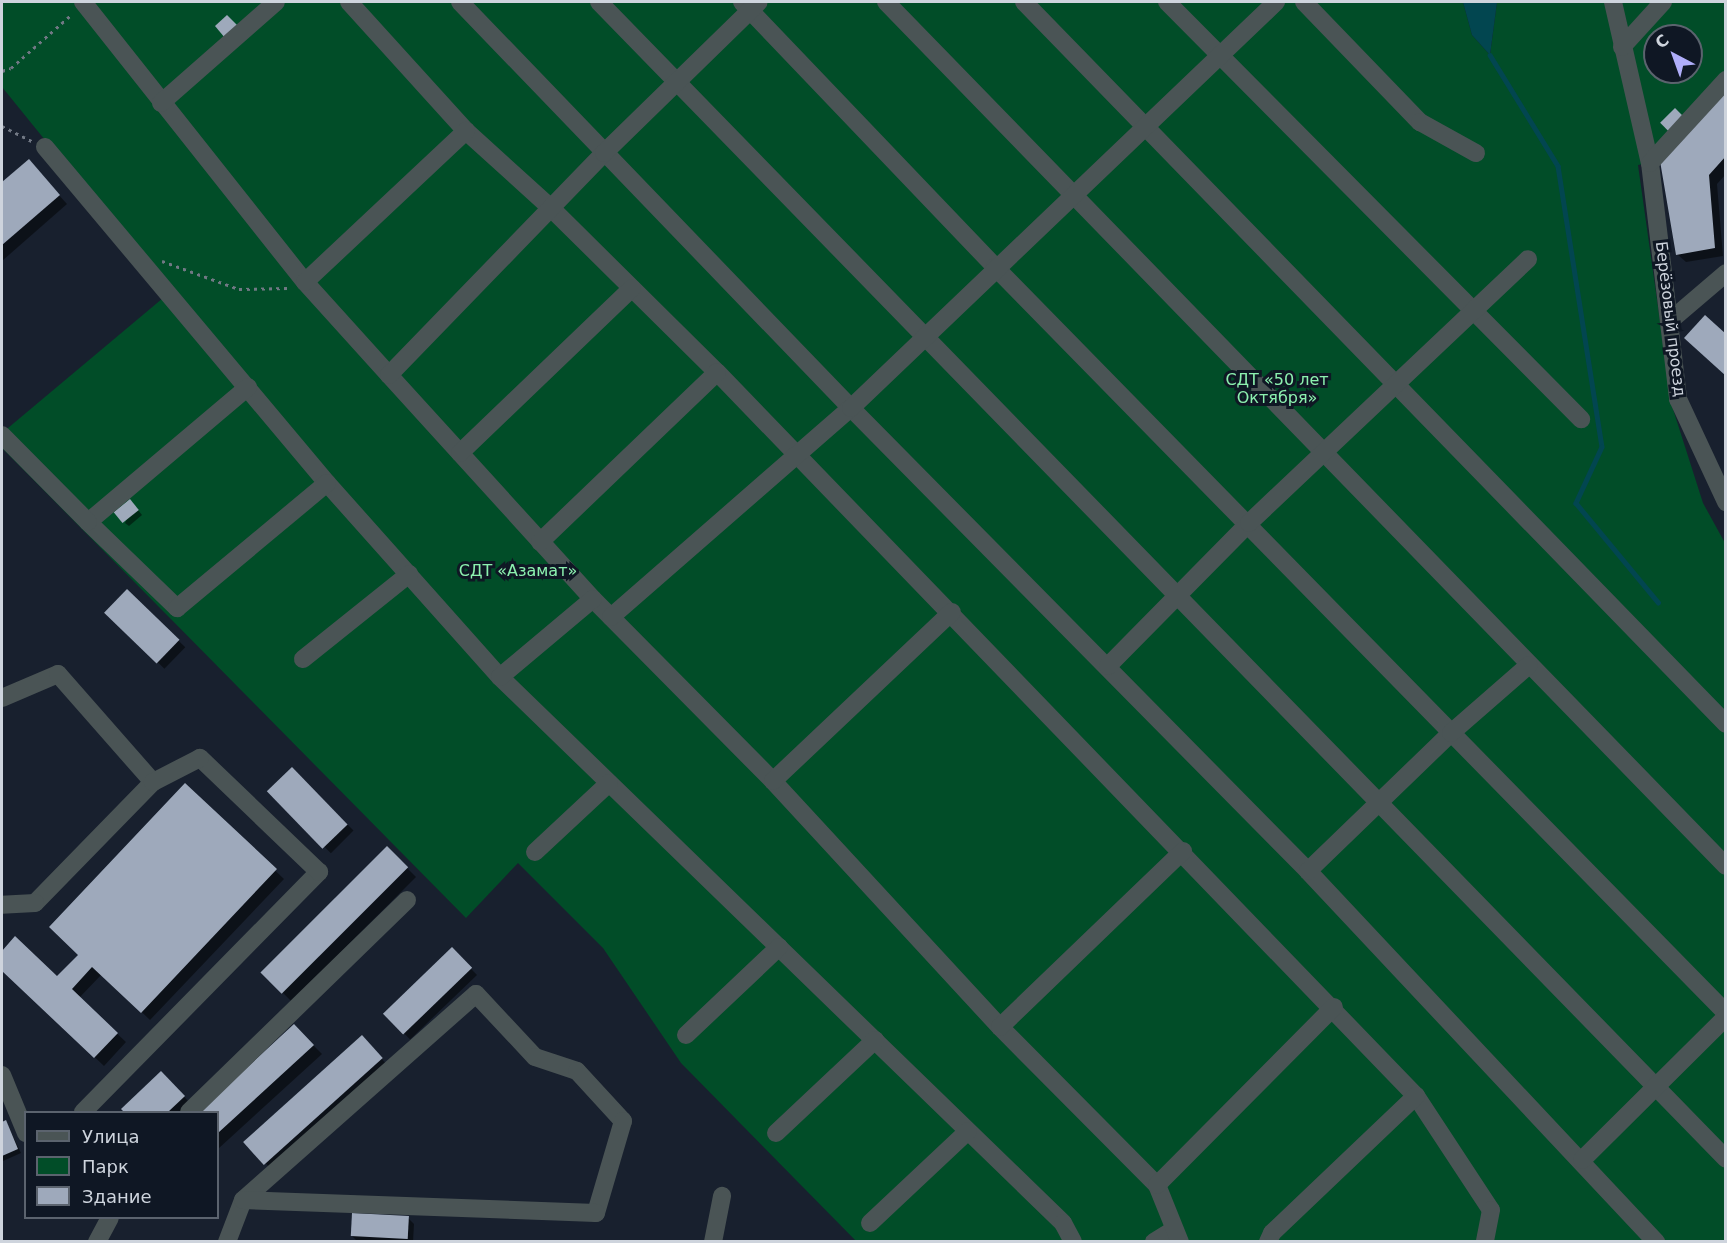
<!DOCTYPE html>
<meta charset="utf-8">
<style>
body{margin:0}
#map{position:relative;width:1727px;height:1243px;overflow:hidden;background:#18202e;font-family:"DejaVu Sans",sans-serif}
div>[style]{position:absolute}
.green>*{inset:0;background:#014d28}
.water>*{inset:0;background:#024650}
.shadow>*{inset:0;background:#0007;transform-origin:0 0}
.stream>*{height:4.5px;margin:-2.25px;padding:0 2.25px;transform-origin:2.25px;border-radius:2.25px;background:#024650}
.building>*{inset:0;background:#9ea9bb;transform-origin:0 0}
.path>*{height:3px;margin-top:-1.5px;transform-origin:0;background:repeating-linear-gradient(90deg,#717884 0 3px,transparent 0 7.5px)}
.minor>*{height:18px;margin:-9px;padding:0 9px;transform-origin:9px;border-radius:9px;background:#4a5455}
span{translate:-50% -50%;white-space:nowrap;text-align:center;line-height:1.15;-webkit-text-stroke:6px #0f1724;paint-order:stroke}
.street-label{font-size:16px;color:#ced4dd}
.park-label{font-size:16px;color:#8cf1af}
.frame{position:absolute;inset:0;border:3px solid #ced4dd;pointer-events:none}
.legend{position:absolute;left:24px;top:1111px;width:195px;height:108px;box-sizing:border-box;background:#0f1724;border:2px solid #5b636e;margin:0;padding:8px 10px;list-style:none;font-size:18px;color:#ced4dd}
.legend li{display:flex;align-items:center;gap:12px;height:30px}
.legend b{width:30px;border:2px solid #5b636e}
.north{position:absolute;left:1643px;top:24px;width:60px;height:60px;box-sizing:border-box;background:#0f1724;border:2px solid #5b636e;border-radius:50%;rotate:319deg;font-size:16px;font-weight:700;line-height:24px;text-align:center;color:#ced4dd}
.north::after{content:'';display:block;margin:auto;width:21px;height:27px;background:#b0aefa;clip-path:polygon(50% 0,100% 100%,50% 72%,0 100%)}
</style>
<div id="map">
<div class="green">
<i style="clip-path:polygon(evenodd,2px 2px,1463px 2px,1472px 35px,1490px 55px,1497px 2px,1725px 2px,1725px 90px,1660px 161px,1638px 165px,1672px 406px,1703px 503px,1725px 543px,1725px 1241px,856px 1241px,681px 1063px,603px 948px,518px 863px,466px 918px,2px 448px,2px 433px,169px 293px,2px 87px,2px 2px,1655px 36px,1691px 36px,1691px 72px,1655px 72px,1655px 36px)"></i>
</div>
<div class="water">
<i style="clip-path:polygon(1463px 2px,1497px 2px,1490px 55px,1472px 35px)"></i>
</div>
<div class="shadow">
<i style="clip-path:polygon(1726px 92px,1726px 174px,1717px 184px,1723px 256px,1686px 262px,1677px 254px)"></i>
<i style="clip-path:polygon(28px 161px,67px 204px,2px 261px,2px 184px)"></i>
<i style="clip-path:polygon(134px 505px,142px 515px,129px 526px,125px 523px)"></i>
<i style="left:127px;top:591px;width:81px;height:30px;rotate:44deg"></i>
<i style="left:292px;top:769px;width:87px;height:32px;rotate:45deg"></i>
<i style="clip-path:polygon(185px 785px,284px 879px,150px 1020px,102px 974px,79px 998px,126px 1042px,104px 1066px,2px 969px,2px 953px,15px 938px,58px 978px,80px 955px)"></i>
<i style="left:387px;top:848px;width:41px;height:176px;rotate:45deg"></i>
<i style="left:452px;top:949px;width:36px;height:93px;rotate:46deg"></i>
<i style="clip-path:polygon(294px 1026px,322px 1054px,218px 1149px,218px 1112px,201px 1112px)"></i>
<i style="clip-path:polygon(370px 1046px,390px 1068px,275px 1173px,246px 1143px)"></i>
<i style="clip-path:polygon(161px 1073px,190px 1103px,180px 1112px,126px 1112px,123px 1109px)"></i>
<i style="clip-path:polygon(6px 1122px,21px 1153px,3px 1161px,2px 1123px)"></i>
<i style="clip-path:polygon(408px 1218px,414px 1224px,413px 1242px,358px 1242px,352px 1236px)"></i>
</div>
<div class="stream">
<i style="left:1490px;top:55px;width:130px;rotate:58.5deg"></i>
<i style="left:1558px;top:166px;width:284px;rotate:81.1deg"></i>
<i style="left:1602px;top:447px;width:62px;rotate:114.9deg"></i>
<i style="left:1576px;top:503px;width:129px;rotate:50.4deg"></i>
</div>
<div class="building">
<i style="clip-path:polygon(227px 15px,239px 27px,225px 38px,215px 26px)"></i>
<i style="clip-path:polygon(1726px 90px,1726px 156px,1709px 175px,1715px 248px,1676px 255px,1660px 161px)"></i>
<i style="left:1675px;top:108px;width:14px;height:21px;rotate:45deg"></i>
<i style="clip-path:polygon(29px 159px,60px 195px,2px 245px,2px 182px)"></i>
<i style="clip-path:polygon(1705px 315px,1726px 334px,1726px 376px,1684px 338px)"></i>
<i style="left:130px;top:499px;width:14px;height:21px;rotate:51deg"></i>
<i style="left:127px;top:589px;width:73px;height:33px;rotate:44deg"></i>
<i style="left:292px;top:767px;width:80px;height:35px;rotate:46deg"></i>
<i style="clip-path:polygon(185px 783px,277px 869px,141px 1013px,92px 967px,72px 989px,118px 1033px,94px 1058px,2px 971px,2px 951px,15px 936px,57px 976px,78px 955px,49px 927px)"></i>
<i style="left:387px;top:846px;width:30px;height:179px;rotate:45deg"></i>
<i style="left:452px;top:947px;width:29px;height:96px;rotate:46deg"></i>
<i style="clip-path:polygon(294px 1024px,314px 1045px,218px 1133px,218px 1112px,199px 1112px)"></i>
<i style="left:362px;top:1035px;width:31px;height:160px;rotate:48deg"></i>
<i style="clip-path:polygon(161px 1071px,185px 1096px,168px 1112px,124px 1112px,121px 1109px)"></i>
<i style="clip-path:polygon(6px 1120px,18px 1149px,2px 1156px,2px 1122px)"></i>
<i style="left:352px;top:1213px;width:57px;height:23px;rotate:3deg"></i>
</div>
<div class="path">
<i style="left:2px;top:71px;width:9px;rotate:-18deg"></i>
<i style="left:11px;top:68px;width:81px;rotate:-41.5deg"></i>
<i style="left:2px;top:126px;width:34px;rotate:27deg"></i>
<i style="left:162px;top:261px;width:82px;rotate:20deg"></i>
<i style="left:239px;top:289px;width:49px;rotate:-1.2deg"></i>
</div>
<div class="minor">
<i style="left:83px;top:2px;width:357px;rotate:51.6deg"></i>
<i style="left:305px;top:282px;width:125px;rotate:47.9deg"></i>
<i style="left:389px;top:375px;width:303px;rotate:47.7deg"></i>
<i style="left:593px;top:599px;width:256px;rotate:45.3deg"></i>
<i style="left:773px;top:781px;width:335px;rotate:47.3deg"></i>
<i style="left:1000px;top:1027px;width:223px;rotate:45.2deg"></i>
<i style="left:349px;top:2px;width:174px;rotate:47.8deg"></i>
<i style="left:466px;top:131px;width:115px;rotate:42.2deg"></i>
<i style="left:551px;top:208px;width:233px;rotate:44.7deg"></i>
<i style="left:717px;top:372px;width:1006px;rotate:46.01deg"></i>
<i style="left:1416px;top:1096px;width:136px;rotate:56.7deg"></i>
<i style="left:1491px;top:1210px;width:33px;rotate:101deg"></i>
<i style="left:460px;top:2px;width:564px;rotate:46.08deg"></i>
<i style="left:851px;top:408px;width:651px;rotate:45.37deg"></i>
<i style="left:1308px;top:871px;width:509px;rotate:46.83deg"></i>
<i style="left:599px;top:2px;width:1615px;rotate:45.75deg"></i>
<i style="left:742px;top:2px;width:366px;rotate:46.3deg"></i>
<i style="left:995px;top:267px;width:1044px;rotate:45.58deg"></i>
<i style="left:886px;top:2px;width:1205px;rotate:45.81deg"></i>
<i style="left:1024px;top:2px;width:1007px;rotate:45.8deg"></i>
<i style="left:1167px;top:2px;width:588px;rotate:45.21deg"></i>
<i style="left:1304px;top:2px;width:167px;rotate:46deg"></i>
<i style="left:1420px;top:122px;width:64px;rotate:29deg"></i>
<i style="left:1613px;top:2px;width:165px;rotate:77.1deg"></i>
<i style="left:1650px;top:163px;width:238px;rotate:83.2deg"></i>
<i style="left:1678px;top:399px;width:114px;rotate:65deg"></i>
<i style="left:1622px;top:47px;width:61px;rotate:-47.7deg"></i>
<i style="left:161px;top:103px;width:153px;rotate:-41.3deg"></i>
<i style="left:45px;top:147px;width:439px;rotate:50deg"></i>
<i style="left:327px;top:483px;width:260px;rotate:48.3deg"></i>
<i style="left:500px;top:677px;width:784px;rotate:44.12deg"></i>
<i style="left:1063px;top:1223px;width:21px;rotate:62deg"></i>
<i style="left:1650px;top:163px;width:113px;rotate:-47.5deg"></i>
<i style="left:305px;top:282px;width:221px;rotate:-43.2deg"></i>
<i style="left:1671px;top:320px;width:72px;rotate:-40.5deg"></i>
<i style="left:389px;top:375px;width:309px;rotate:-45.9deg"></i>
<i style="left:604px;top:153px;width:216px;rotate:-44.3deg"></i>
<i style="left:248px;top:387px;width:209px;rotate:139.8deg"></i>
<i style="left:88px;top:522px;width:124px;rotate:44deg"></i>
<i style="left:177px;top:608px;width:195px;rotate:-39.8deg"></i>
<i style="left:2px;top:435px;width:122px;rotate:45.3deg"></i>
<i style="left:460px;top:453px;width:238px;rotate:-43.8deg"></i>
<i style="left:540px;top:542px;width:245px;rotate:-43.8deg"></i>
<i style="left:611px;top:617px;width:318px;rotate:-41.1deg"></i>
<i style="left:851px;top:408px;width:588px;rotate:-43.69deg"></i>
<i style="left:303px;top:659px;width:136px;rotate:-38.7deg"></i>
<i style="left:1108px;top:666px;width:201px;rotate:-45.4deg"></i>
<i style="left:1249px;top:523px;width:384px;rotate:-43.4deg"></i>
<i style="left:500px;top:677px;width:121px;rotate:-40deg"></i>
<i style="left:2px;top:698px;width:61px;rotate:-23.2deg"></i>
<i style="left:58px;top:674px;width:144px;rotate:48.7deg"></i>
<i style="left:153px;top:782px;width:169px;rotate:134.3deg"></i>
<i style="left:35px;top:903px;width:33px;rotate:177deg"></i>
<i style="left:773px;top:781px;width:246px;rotate:-43.4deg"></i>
<i style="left:535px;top:852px;width:101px;rotate:-43deg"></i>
<i style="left:1308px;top:871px;width:199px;rotate:-44deg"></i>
<i style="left:1451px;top:733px;width:103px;rotate:-41.1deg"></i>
<i style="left:1000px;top:1027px;width:254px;rotate:-43.9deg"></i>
<i style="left:686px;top:1035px;width:128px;rotate:-43.4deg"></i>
<i style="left:2px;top:1075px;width:63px;rotate:67.5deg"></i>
<i style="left:83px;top:1112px;width:337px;rotate:-45.5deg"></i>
<i style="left:319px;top:872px;width:165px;rotate:-136.2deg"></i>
<i style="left:200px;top:758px;width:53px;rotate:152.9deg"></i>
<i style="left:189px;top:1112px;width:304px;rotate:-44.2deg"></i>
<i style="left:776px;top:1133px;width:136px;rotate:-43.2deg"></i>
<i style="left:1582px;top:1160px;width:203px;rotate:-44.8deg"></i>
<i style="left:870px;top:1223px;width:134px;rotate:-43.2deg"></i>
<i style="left:97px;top:1242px;width:27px;rotate:-62deg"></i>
<i style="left:227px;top:1242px;width:45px;rotate:-69.1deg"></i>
<i style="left:243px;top:1200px;width:311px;rotate:-41.5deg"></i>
<i style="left:476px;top:994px;width:86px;rotate:46.9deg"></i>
<i style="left:535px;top:1057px;width:44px;rotate:18.4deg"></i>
<i style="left:577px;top:1071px;width:68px;rotate:47.4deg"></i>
<i style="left:623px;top:1121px;width:96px;rotate:106.4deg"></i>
<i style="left:596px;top:1213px;width:353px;rotate:-177.9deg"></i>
<i style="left:713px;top:1242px;width:47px;rotate:-78.9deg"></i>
<i style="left:1154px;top:1242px;width:22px;rotate:-32deg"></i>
<i style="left:1180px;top:1242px;width:61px;rotate:-112deg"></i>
<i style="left:1157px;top:1185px;width:251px;rotate:-45.2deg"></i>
<i style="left:1268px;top:1242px;width:10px;rotate:-66deg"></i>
<i style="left:1272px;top:1233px;width:199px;rotate:-43.6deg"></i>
</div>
<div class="street-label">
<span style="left:1670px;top:319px;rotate:83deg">Берёзовый проезд</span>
</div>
<div class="park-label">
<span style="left:1277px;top:389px">СДТ «50 лет<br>Октября»</span>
<span style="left:518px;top:571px">СДТ «Азамат»</span>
</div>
<div class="frame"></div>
<ul class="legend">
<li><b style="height:8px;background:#4a5455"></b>Улица</li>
<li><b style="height:16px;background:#014d28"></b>Парк</li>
<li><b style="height:16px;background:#9ea9bb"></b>Здание</li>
</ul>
<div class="north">С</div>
</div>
